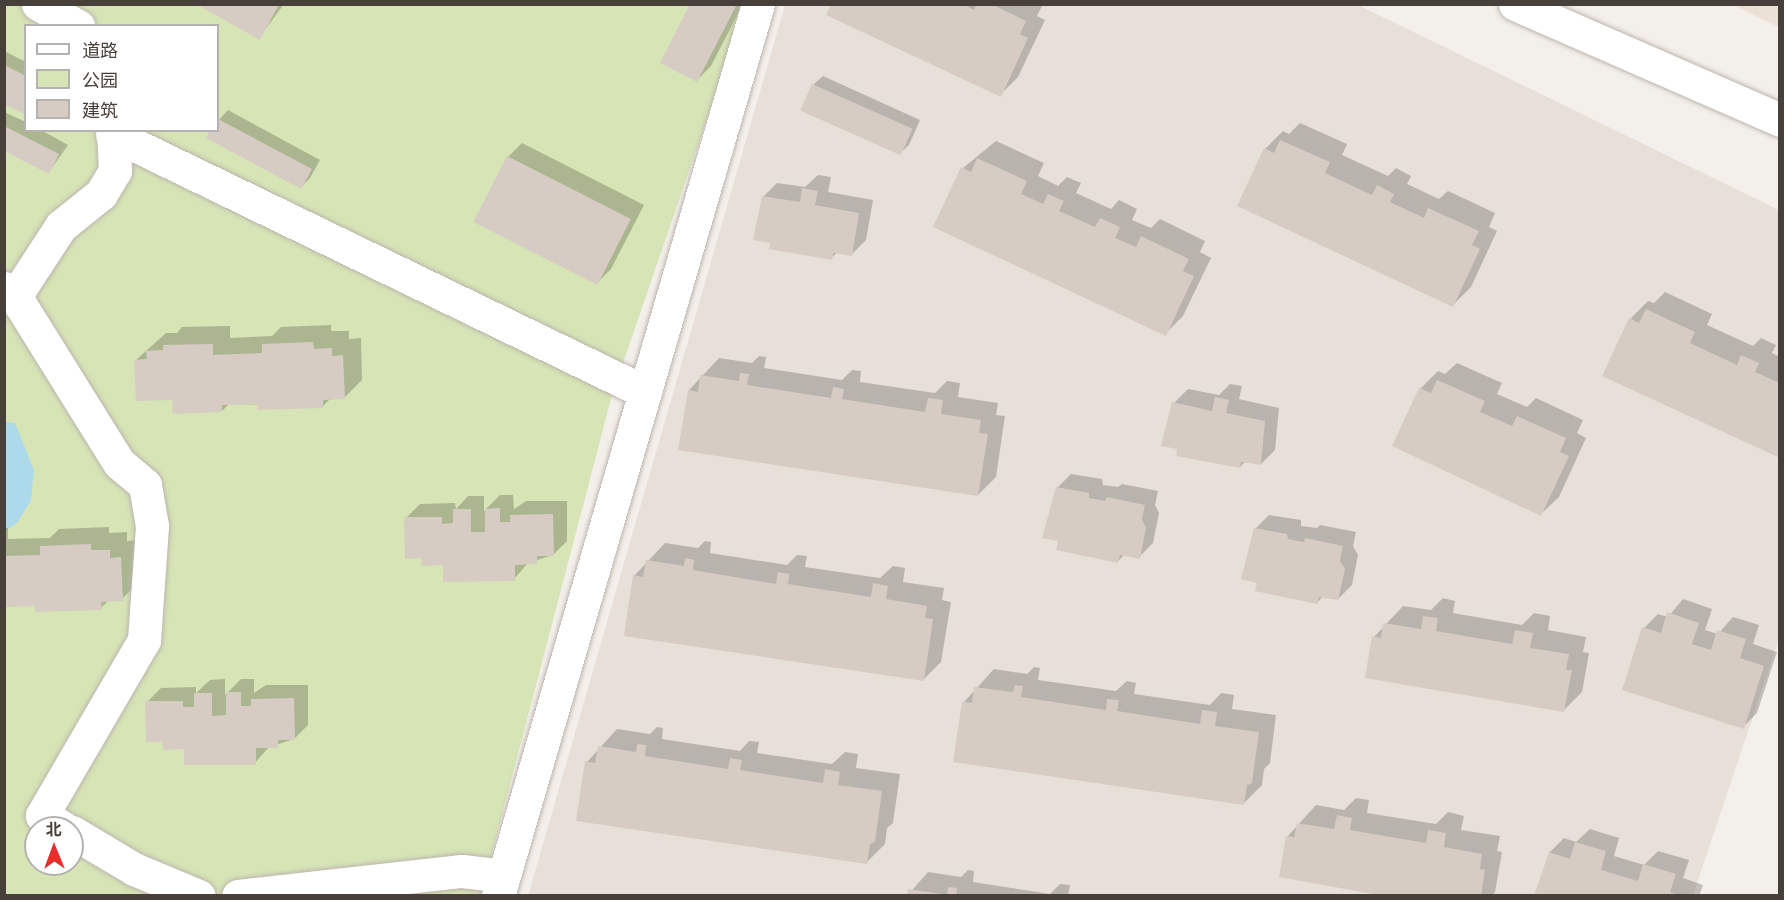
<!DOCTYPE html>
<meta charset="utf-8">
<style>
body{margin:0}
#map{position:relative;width:1784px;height:900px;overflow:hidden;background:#f3efea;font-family:"Space Grotesk","Noto Sans SC",sans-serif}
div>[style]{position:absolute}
.residential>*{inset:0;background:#e7e0d8}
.education>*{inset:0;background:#ebe2d5}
.green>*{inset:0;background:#d6e4b6}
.water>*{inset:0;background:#acdaea}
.shadow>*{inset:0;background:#0003}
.building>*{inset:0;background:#d7ccc3;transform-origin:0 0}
.roads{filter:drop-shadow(0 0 2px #beb5ad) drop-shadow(0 0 2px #beb5ad)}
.minor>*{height:33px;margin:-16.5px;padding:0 16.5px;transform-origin:16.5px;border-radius:16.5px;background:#fff}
span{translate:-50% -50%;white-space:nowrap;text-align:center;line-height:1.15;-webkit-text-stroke:4.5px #fff;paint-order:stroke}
.frame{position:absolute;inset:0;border:6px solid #473f39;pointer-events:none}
.legend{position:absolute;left:24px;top:24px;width:195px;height:108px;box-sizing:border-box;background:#fff;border:2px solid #b5b2b0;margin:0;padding:8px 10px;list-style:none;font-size:18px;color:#473f39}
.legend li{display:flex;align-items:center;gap:12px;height:30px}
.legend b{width:30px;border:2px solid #b5b2b0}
.north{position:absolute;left:24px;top:816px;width:60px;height:60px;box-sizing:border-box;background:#fff;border:2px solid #b5b2b0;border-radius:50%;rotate:359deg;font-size:16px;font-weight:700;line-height:24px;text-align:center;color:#473f39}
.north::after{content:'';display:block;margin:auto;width:21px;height:27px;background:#e72e2d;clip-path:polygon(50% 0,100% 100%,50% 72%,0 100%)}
</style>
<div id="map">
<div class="residential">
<i style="clip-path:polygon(785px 5px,1358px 5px,1779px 210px,1779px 639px,1693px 895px,528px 896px)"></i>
</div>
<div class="education">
<i style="clip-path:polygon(1733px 5px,1779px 5px,1779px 27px)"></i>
</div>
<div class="green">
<i style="clip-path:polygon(evenodd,5px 5px,746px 5px,612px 395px,481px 895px,5px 896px,5px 5px,26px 26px,218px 26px,218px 130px,26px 130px,26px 26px,5px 5px,36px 828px,72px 828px,72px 864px,36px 864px,36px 828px)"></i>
</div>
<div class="water">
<i style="clip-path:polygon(5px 422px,15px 423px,34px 470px,31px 500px,17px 523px,5px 531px)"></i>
</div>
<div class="shadow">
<i style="clip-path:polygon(199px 4px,284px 4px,259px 38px)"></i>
<i style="clip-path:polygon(692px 4px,743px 4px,711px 66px,697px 80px)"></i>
<i style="clip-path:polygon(833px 4px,1043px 4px,1037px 16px,1045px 20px,1018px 77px,1000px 95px)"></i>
<i style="clip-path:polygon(4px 51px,26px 62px,26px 113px,4px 102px)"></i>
<i style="clip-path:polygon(823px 76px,920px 120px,909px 145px,899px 154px,813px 85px)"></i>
<i style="clip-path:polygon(228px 110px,320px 160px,310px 178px,301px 187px,218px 130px,218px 121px)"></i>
<i style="clip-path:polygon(4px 112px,26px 122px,26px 130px,41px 130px,68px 145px,49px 172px,4px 149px)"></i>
<i style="clip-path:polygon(1300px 123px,1347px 144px,1342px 155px,1388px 176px,1396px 168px,1411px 176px,1407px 184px,1439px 199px,1448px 191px,1495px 213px,1489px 227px,1497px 231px,1471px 287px,1453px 305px,1265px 149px,1283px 131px,1289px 134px)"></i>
<i style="clip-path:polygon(996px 141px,1044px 163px,1038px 176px,1058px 186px,1067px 177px,1081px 183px,1076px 193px,1111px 209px,1119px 200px,1137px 209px,1132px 220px,1151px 228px,1160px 219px,1205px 241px,1200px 252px,1211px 258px,1183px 316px,1165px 334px,963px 168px)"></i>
<i style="clip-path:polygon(522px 143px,644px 205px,611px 269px,597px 283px,508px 157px)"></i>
<i style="clip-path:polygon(818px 175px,831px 177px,828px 192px,873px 200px,866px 240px,852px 254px,838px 252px,831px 258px,763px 197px,777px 183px,805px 187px)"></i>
<i style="clip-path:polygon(1665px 292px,1712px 314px,1707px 325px,1753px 346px,1761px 338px,1776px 345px,1772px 353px,1780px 357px,1780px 456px,1630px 319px,1648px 301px,1654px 303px)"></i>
<i style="clip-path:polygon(331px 325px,331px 331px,349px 331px,349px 339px,361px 338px,362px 380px,344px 398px,331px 398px,323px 406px,229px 404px,222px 411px,173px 398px,136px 360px,166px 333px,177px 333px,182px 327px,230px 326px,230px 338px,272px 336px,281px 327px)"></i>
<i style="clip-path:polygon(759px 356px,766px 357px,764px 368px,842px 380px,852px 370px,861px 371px,860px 382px,935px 393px,947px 381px,960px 383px,958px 397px,998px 403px,996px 415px,1005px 416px,996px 477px,978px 495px,689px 390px,719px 358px,752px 363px)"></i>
<i style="clip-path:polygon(1457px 363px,1502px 383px,1497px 394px,1527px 407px,1536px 398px,1583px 420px,1577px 433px,1586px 438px,1559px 497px,1541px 514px,1420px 389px,1438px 371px,1445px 374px)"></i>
<i style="clip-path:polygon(1230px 384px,1242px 386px,1239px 399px,1279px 408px,1275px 450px,1261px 464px,1246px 461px,1240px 467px,1174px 403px,1188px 389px,1219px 395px)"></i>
<i style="clip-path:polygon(1071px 474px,1102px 479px,1103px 485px,1118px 487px,1122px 484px,1158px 491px,1155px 505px,1159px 513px,1153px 543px,1139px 557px,1125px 554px,1118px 561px,1060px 540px,1057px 488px)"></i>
<i style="clip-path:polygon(500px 495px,513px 495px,514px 509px,526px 501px,567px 501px,567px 541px,553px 555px,528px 563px,514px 579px,423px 557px,406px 518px,420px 504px,455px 503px,456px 509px,468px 496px,484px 496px,484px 511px)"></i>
<i style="clip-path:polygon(1269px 515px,1301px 520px,1301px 526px,1317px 528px,1320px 525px,1356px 532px,1353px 546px,1358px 555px,1352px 585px,1338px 599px,1323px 596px,1317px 603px,1259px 581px,1255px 529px)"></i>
<i style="clip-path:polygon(109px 527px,109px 533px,127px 532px,127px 541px,139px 540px,140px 581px,122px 599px,109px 600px,101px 608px,36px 604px,4px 607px,4px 528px,8px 528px,8px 539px,50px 538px,59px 529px)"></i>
<i style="clip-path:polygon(705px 541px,711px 542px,710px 553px,787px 565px,797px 555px,807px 556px,805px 567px,880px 578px,893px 566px,905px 568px,903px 582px,944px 588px,942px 600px,951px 602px,941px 662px,923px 680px,634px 576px,665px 543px,698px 548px)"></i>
<i style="clip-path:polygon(1443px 598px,1455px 601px,1453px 613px,1522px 625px,1534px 613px,1550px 616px,1548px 630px,1586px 637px,1583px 652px,1589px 653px,1582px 692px,1564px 710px,1374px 637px,1403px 606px,1431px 610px)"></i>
<i style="clip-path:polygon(1683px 599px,1712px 609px,1705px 630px,1718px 634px,1733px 617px,1759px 625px,1753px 644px,1777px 652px,1757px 713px,1743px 727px,1644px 628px,1658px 614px,1668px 617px)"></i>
<i style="clip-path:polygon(1034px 667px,1040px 668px,1038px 680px,1116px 691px,1127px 681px,1136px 683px,1134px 694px,1210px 705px,1221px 693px,1234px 695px,1232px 709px,1276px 715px,1270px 763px,1264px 769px,1262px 785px,1244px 803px,964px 702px,994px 669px,1027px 674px)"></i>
<i style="clip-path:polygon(225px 679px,225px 695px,241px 679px,254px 679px,254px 693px,266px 685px,308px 685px,308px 725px,294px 739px,269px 747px,255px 763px,164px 741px,147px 702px,161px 688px,196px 687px,196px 693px,210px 680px)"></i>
<i style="clip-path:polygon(657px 727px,663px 728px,662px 739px,740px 751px,749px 741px,759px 742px,757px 753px,832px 764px,845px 752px,858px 754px,856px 768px,900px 774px,893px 823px,887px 828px,885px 844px,867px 862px,587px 762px,617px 729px,650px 734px)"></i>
<i style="clip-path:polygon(1356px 798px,1369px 800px,1367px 813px,1436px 824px,1448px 812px,1464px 816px,1461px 830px,1500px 836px,1497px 851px,1502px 852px,1495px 892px,1492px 896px,1393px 896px,1287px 837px,1316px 805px,1344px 810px)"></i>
<i style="clip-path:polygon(1590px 829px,1619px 838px,1614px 856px,1644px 865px,1658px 851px,1689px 860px,1683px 878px,1703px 885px,1699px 896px,1536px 896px,1550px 852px,1564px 838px,1576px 842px)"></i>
<i style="clip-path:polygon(968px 870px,974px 871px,973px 882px,1050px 894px,1060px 884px,1070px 885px,1068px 896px,907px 896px,928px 872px,961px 877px)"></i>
</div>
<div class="building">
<i style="clip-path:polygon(196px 4px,279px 4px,260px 40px)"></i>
<i style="clip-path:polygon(690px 4px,737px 4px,697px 82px,660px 63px)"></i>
<i style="clip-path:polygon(831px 4px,963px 4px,974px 10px,976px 4px,991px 4px,1026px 21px,1020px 34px,1028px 38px,1001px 97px,826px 15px)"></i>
<i style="clip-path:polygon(4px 65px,26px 76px,26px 115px,4px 104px)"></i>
<i style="left:812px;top:84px;width:110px;height:29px;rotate:24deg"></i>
<i style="clip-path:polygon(218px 119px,312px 169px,301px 189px,206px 138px,210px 130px,218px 130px)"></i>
<i style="clip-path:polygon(4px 126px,59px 154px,49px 174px,4px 151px)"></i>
<i style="clip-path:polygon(1280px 140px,1330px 162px,1325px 173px,1372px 195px,1377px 185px,1394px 194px,1390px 202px,1424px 218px,1428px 208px,1479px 231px,1472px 245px,1480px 249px,1453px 307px,1237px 206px,1264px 148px,1274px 153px)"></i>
<i style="left:507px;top:156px;width:139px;height:74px;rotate:27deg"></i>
<i style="clip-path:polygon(977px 158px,1027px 181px,1021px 194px,1043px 204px,1048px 194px,1064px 201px,1059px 211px,1095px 227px,1100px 218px,1120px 227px,1115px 238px,1136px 247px,1141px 236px,1189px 259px,1183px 271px,1194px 276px,1166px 336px,933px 227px,961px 167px,971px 172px)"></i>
<i style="clip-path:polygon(802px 188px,818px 191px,815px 205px,859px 213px,852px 256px,833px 253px,832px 260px,769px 249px,770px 243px,753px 240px,762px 196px,800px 202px)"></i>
<i style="clip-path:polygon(1646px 309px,1695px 332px,1690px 343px,1737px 365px,1741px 355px,1759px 363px,1755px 372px,1780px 383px,1780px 458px,1602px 376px,1629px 318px,1639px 323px)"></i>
<i style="clip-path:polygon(313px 342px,314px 349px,332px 348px,332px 356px,343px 355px,345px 399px,323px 400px,323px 408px,257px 410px,257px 404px,222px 405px,222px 412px,173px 414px,172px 400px,136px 401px,134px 360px,147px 359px,146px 351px,163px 350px,163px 345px,213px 344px,213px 355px,262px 353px,262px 344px)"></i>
<i style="clip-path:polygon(740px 373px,749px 374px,747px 385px,831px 398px,833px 387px,844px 389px,842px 399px,925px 412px,928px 398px,943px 400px,941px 414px,981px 420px,979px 433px,988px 434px,978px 496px,678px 450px,688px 390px,698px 392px,700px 375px,739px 381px)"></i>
<i style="clip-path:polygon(1437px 380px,1485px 401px,1480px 412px,1512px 426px,1517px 416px,1566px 438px,1560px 452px,1569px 456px,1541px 516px,1392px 446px,1419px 388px,1431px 393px)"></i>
<i style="clip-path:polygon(1215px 397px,1229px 400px,1226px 413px,1265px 421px,1261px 465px,1241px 462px,1240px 468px,1176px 456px,1177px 449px,1161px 446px,1172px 402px,1212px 411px)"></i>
<i style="clip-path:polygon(1056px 487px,1089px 493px,1089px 498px,1105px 501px,1107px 497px,1145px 505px,1142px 519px,1146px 528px,1140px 559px,1120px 555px,1118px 563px,1056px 550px,1058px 541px,1042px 538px)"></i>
<i style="clip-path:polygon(500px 508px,500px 522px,510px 522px,510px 515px,553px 514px,554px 556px,537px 556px,537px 564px,515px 565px,515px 581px,443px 582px,443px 565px,422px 566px,421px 558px,405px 559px,404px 517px,442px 517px,442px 524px,453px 523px,453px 509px,471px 509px,471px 532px,485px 532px,485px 509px)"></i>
<i style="clip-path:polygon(1254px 528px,1287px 534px,1288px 539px,1304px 542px,1305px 538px,1343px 546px,1340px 561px,1345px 569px,1338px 600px,1319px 597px,1317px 604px,1255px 591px,1257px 583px,1241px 579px)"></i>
<i style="clip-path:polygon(91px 544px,91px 550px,110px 550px,110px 558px,121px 557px,123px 601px,101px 602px,102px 610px,35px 612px,35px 606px,4px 607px,4px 556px,40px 555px,40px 546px)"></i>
<i style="clip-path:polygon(685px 558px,694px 560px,693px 570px,776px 584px,778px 572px,789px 574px,788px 584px,871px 597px,873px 583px,888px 586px,886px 599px,927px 606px,925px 618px,933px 619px,924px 681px,624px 636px,633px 575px,643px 577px,646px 560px,684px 566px)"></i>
<i style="clip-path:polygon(1667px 612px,1699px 623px,1692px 644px,1711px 650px,1717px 630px,1746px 639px,1740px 658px,1764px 666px,1744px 729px,1622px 690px,1642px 627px,1661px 633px)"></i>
<i style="clip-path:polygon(1423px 616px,1438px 618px,1436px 631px,1512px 644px,1515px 630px,1533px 633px,1530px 648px,1569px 654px,1566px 670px,1572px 670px,1564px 712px,1365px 678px,1372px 636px,1381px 638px,1383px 623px,1421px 629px)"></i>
<i style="clip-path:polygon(1015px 685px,1023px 686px,1021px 697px,1106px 710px,1107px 699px,1119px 700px,1117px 711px,1200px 724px,1202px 710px,1217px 712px,1215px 726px,1259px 732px,1252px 783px,1247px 785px,1244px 805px,953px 762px,962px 702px,972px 703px,974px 687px,1013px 692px)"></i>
<i style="clip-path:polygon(226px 692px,241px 692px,241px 706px,251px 706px,251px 699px,294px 698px,295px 740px,278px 740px,278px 748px,256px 748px,256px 765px,184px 765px,184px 749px,163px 750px,162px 742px,146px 742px,145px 701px,183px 701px,183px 707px,194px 707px,194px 693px,212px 693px,212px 716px,226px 715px)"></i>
<i style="clip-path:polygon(637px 744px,646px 745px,645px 756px,728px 769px,730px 758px,742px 760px,740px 770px,823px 783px,825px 769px,840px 772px,838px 785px,882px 791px,875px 842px,870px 844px,867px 864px,576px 821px,585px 761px,595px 763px,598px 746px,636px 752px)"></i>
<i style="clip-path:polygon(1337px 815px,1352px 818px,1350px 830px,1426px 843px,1428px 830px,1446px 833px,1444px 847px,1482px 854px,1480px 869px,1485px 870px,1481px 896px,1384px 896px,1279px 877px,1286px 836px,1294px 837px,1297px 823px,1334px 829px)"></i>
<i style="clip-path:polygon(1575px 842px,1606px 851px,1601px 870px,1638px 881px,1643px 864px,1676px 874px,1670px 892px,1679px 896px,1534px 896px,1549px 852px,1570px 859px)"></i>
<i style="left:948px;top:887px;width:9px;height:9px;rotate:6deg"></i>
<i style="clip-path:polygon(908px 889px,942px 894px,942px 896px,907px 896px)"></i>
</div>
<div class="roads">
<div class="minor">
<i style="left:38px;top:4px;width:46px;rotate:28.8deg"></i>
<i style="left:1515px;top:4px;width:289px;rotate:23.6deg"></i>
<i style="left:112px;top:134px;width:592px;rotate:25.83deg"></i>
<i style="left:4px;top:288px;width:23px;rotate:45deg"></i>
<i style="left:20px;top:304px;width:187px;rotate:58.1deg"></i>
<i style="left:119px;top:463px;width:34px;rotate:40deg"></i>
<i style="left:145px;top:485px;width:42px;rotate:80.3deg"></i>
<i style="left:152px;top:526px;width:114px;rotate:94deg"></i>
<i style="left:144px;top:640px;width:203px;rotate:120.2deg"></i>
<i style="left:42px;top:815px;width:26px;rotate:31deg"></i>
<i style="left:14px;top:298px;width:86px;rotate:-56.9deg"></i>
<i style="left:61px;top:226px;width:51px;rotate:-38.7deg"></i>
<i style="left:101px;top:194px;width:27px;rotate:-59deg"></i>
<i style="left:115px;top:171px;width:41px;rotate:-92.8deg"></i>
<i style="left:72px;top:832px;width:72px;rotate:30.8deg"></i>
<i style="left:134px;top:869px;width:70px;rotate:22.6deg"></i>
<i style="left:238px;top:896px;width:225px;rotate:-6.4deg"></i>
<i style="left:462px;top:871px;width:42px;rotate:6.8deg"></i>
<i style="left:498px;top:896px;width:929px;rotate:-73.75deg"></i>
</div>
</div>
<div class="frame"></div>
<ul class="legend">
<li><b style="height:8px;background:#fff"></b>道路</li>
<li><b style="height:16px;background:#d6e4b6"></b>公园</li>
<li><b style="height:16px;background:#d7ccc3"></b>建筑</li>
</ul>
<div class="north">北</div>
</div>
